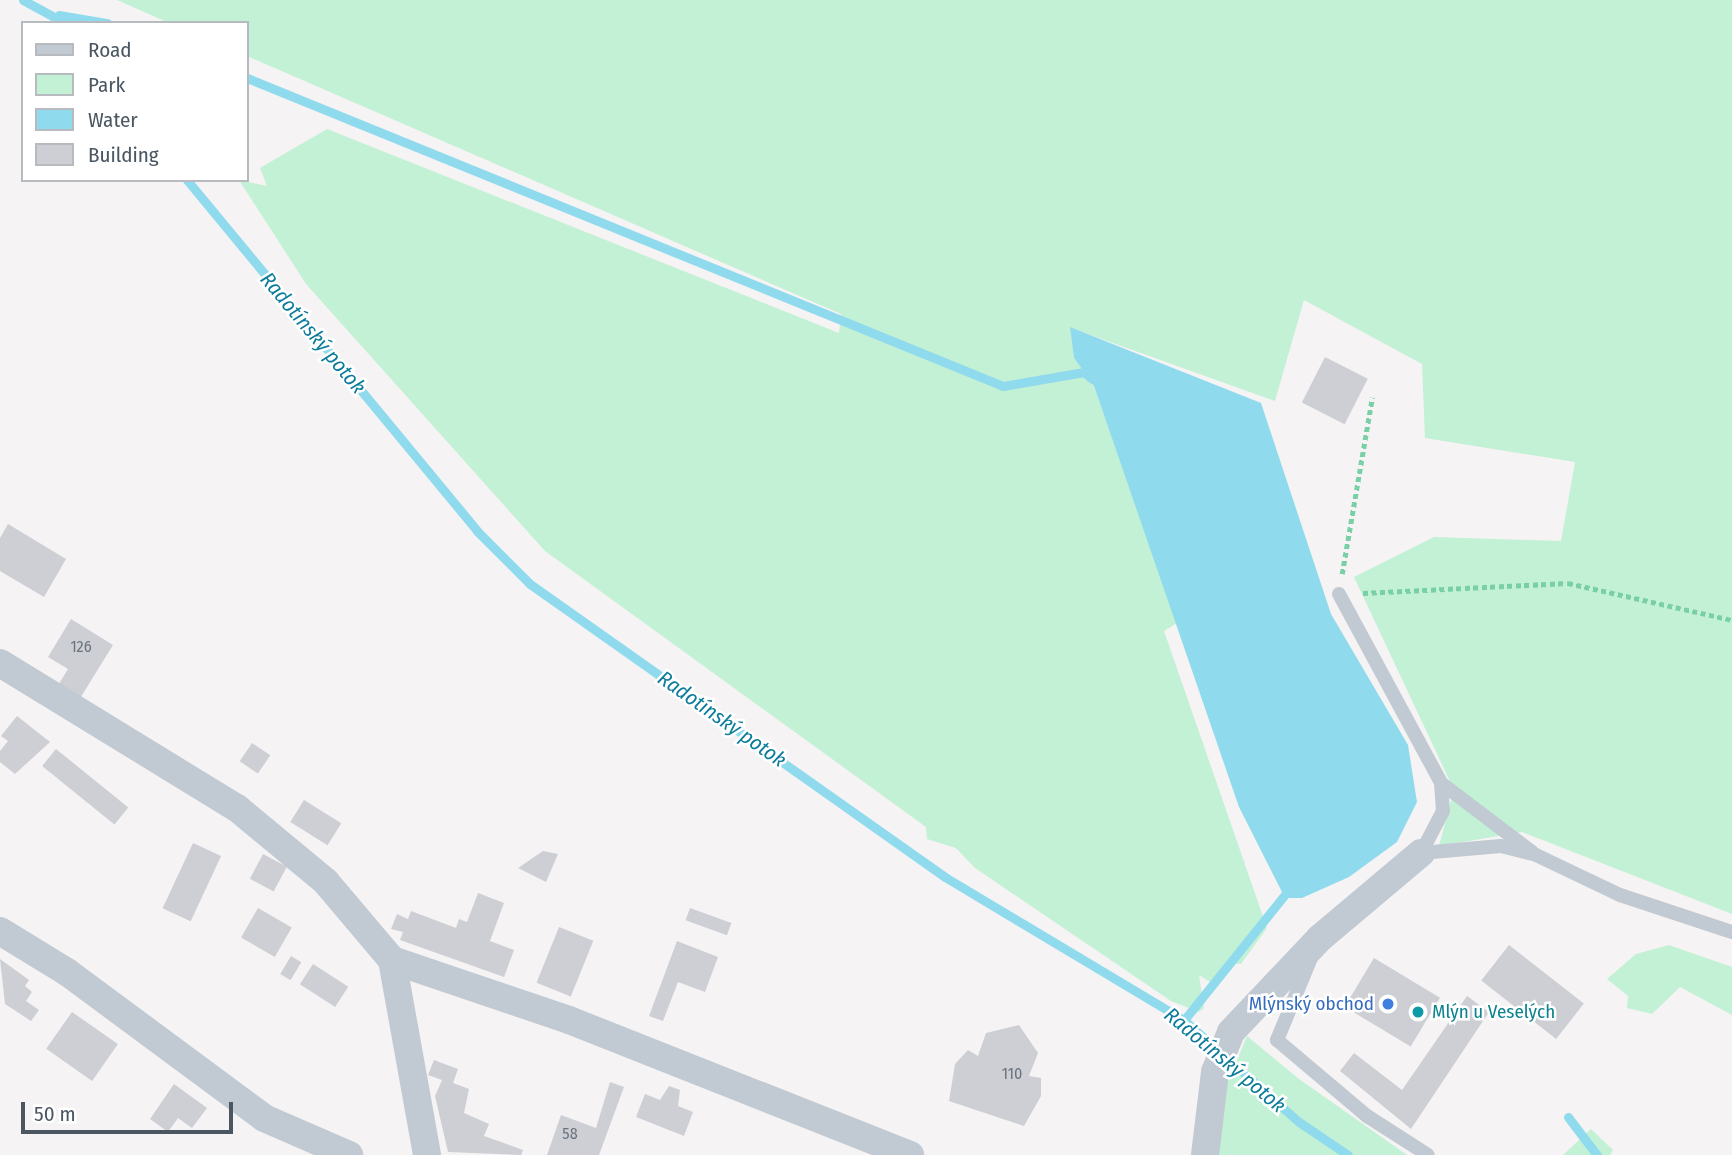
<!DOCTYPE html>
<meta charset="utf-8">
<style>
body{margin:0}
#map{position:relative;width:1732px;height:1155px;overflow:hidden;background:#f5f3f3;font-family:"Fira Sans Condensed",sans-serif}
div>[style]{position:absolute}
.green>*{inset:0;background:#c3f1d5}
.water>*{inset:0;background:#90daee}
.stream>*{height:9px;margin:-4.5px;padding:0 4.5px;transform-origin:4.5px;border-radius:4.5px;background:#90daee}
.building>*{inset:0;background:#cdcfd5;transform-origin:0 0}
.path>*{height:4.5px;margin-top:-2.25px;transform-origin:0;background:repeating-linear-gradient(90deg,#7ad0a6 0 5px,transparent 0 8.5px)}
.lane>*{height:14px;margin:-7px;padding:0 7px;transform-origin:7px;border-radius:7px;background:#c1cad2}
.street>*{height:28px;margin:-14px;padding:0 14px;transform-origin:14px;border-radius:14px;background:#c1cad2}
.dots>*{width:19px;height:19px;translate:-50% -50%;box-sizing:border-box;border:4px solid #fff;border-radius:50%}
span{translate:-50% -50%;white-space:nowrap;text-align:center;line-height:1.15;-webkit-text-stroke:5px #fff;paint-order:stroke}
.number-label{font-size:16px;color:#6b747e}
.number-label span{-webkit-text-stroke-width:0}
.shop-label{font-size:19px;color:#366cbe}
.right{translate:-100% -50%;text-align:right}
.culture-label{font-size:19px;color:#0d838f}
.left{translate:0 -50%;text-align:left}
.water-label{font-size:21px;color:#0c7c9b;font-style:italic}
.legend{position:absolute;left:21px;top:21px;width:228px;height:161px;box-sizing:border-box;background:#fff;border:2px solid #b7bbc0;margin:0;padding:9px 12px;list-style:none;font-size:21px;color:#4a5661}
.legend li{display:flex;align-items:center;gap:14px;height:35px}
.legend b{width:35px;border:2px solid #b7bbc0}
.scale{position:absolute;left:21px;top:1102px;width:212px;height:32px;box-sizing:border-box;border:4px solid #4a5661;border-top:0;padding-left:9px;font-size:21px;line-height:24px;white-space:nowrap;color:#4a5661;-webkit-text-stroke:5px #fff;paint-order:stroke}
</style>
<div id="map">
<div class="green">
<i style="clip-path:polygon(117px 0,1732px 0,1732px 914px,1522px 832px,1439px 846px,1454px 790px,1354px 577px,1434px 537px,1561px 541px,1575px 462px,1425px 438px,1422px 364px,1304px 300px,1275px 401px,1071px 328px,1074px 358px,1094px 386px,1177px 623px,1164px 631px,1267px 928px,1241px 964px,1229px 963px,1210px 982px,1199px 975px,1204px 1008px,1199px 1012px,1171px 1001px,975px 868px,956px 848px,927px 839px,926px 827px,545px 551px,306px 284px,239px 180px,267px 186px,260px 168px,327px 129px,839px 333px,841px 314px,247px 56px,247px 23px,169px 23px)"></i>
<i style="clip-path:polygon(1669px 945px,1732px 967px,1732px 1015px,1680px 987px,1652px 1014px,1627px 1008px,1628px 996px,1607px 979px,1636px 954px)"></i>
<i style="clip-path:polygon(1247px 1036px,1299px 1079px,1407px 1155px,1216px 1155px,1223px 1094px)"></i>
<i style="clip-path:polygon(1591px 1129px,1613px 1150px,1610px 1155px,1563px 1155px)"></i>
</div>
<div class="water">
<i style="clip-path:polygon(1070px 327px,1261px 403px,1331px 614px,1408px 745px,1417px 802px,1397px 842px,1349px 877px,1302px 898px,1285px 898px,1239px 807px,1094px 386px,1074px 358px)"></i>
</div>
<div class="stream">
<i style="left:23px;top:0;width:48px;rotate:28.7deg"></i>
<i style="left:59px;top:15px;width:49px;rotate:9.5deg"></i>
<i style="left:247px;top:78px;width:816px;rotate:22.17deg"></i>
<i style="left:1003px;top:386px;width:82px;rotate:-9.8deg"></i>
<i style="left:1084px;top:372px;width:11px;rotate:41deg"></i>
<i style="left:187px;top:180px;width:455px;rotate:50.4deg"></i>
<i style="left:477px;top:531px;width:75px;rotate:45deg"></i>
<i style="left:530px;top:584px;width:508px;rotate:35.22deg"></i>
<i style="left:945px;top:877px;width:279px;rotate:30.9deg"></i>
<i style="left:1184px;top:1020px;width:154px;rotate:41.6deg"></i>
<i style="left:1299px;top:1122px;width:59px;rotate:34deg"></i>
<i style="left:1184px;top:1020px;width:169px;rotate:-51.2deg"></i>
<i style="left:1568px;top:1117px;width:48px;rotate:52.7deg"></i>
</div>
<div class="building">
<i style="left:1325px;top:357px;width:48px;height:51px;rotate:27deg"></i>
<i style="clip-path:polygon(8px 524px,66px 559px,44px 597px,0 571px,0 538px)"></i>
<i style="clip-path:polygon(71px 619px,113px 645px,79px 700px,57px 687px,68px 669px,48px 657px)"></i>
<i style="clip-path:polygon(17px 716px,50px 742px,15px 774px,0 762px,0 751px,8px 741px,1px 736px)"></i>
<i style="left:252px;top:743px;width:22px;height:22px;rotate:34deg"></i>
<i style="left:56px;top:749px;width:93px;height:22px;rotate:39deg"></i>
<i style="left:304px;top:800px;width:44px;height:26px;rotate:32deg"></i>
<i style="left:193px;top:843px;width:31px;height:72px;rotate:25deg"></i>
<i style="clip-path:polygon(543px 851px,558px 854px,546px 882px,518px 868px)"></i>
<i style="left:263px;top:854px;width:27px;height:28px;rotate:28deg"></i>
<i style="clip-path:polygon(478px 893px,504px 903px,490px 941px,514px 950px,504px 977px,400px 940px,403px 932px,391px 929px,397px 914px,408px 919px,411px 911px,456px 928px,459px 919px,467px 922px)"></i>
<i style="left:258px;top:908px;width:39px;height:34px;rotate:30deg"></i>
<i style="left:690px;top:908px;width:44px;height:13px;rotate:20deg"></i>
<i style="left:559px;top:927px;width:37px;height:60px;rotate:22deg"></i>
<i style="clip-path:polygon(677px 941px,718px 957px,705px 992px,678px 982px,663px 1021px,649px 1016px)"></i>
<i style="left:1509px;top:945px;width:95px;height:45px;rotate:38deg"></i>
<i style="left:291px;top:956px;width:12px;height:21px;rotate:31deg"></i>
<i style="left:1374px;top:958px;width:77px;height:57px;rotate:31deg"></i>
<i style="clip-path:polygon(0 959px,29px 980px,25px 986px,32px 992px,26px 1001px,39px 1010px,31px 1021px,5px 1004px)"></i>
<i style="left:313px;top:964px;width:42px;height:24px;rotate:33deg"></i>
<i style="clip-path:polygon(1467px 996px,1489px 1012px,1411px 1129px,1340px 1071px,1354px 1053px,1402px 1090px)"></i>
<i style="left:72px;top:1012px;width:56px;height:45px;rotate:35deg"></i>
<i style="clip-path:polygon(1019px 1025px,1038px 1053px,1029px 1076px,1041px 1078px,1041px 1096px,1024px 1126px,949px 1101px,955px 1064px,968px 1050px,978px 1056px,986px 1033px)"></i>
<i style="clip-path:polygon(434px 1060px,458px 1069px,453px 1083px,469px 1089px,464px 1113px,489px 1124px,484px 1136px,523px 1150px,521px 1155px,448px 1152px,435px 1096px,442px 1080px,428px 1075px)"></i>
<i style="clip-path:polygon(610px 1082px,624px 1087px,599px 1155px,547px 1155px,561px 1115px,596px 1128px)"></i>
<i style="clip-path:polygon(174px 1084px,207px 1108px,192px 1128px,178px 1118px,168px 1132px,150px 1119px)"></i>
<i style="clip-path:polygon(669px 1086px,680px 1090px,678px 1106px,693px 1112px,684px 1136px,636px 1117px,645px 1094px,660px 1100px)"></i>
</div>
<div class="path">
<i style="left:1342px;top:574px;width:179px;rotate:-80.3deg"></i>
<i style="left:1363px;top:593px;width:205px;rotate:-2.8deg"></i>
<i style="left:1568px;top:583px;width:168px;rotate:12.7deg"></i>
</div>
<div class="lane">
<i style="left:1339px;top:594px;width:215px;rotate:61.6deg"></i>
<i style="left:1441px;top:783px;width:28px;rotate:86deg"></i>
<i style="left:1443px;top:811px;width:47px;rotate:117.6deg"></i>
<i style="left:1441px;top:783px;width:114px;rotate:37.2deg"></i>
<i style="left:1421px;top:853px;width:80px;rotate:-5deg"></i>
<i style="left:1501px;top:846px;width:36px;rotate:14deg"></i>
<i style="left:1536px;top:855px;width:93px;rotate:25.5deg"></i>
<i style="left:1620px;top:895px;width:118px;rotate:18.3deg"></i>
<i style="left:1311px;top:958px;width:89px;rotate:112.5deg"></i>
<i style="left:1277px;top:1040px;width:118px;rotate:40.2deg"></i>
<i style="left:1367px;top:1116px;width:72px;rotate:32.6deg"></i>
</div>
<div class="street">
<i style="left:0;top:663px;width:278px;rotate:31.5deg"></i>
<i style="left:237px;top:808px;width:116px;rotate:39.7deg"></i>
<i style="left:326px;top:882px;width:102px;rotate:49.8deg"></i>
<i style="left:392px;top:960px;width:198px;rotate:79.8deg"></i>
<i style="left:0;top:931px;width:79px;rotate:31.5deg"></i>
<i style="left:67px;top:972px;width:245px;rotate:36.5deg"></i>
<i style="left:264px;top:1118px;width:93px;rotate:23.5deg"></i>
<i style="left:392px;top:960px;width:187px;rotate:18.7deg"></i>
<i style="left:569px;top:1020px;width:367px;rotate:21.6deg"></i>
<i style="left:1205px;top:1155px;width:84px;rotate:-83.1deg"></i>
<i style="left:1215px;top:1072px;width:43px;rotate:-68.2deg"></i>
<i style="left:1231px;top:1032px;width:129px;rotate:-46.6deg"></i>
<i style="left:1320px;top:938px;width:132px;rotate:-40.1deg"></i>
</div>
<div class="dots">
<i style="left:1388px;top:1004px;background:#3f7fe0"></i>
<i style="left:1418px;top:1012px;background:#0f9aa8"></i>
</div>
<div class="number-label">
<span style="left:81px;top:647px">126</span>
<span style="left:1012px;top:1074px">110</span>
<span style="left:570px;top:1134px">58</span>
</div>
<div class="shop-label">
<span class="right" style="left:1374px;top:1004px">Mlýnský obchod</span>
</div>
<div class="culture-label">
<span class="left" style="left:1432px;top:1012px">Mlýn u Veselých</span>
</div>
<div class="water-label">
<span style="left:313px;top:333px;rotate:50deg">Radotínský potok</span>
<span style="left:722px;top:719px;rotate:35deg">Radotínský potok</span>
<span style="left:1225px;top:1060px;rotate:40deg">Radotínský potok</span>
</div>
<ul class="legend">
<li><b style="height:9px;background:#c1cad2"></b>Road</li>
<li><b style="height:19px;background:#c3f1d5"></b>Park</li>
<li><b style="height:19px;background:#90daee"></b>Water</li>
<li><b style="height:19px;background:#cdcfd5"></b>Building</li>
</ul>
<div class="scale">50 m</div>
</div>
